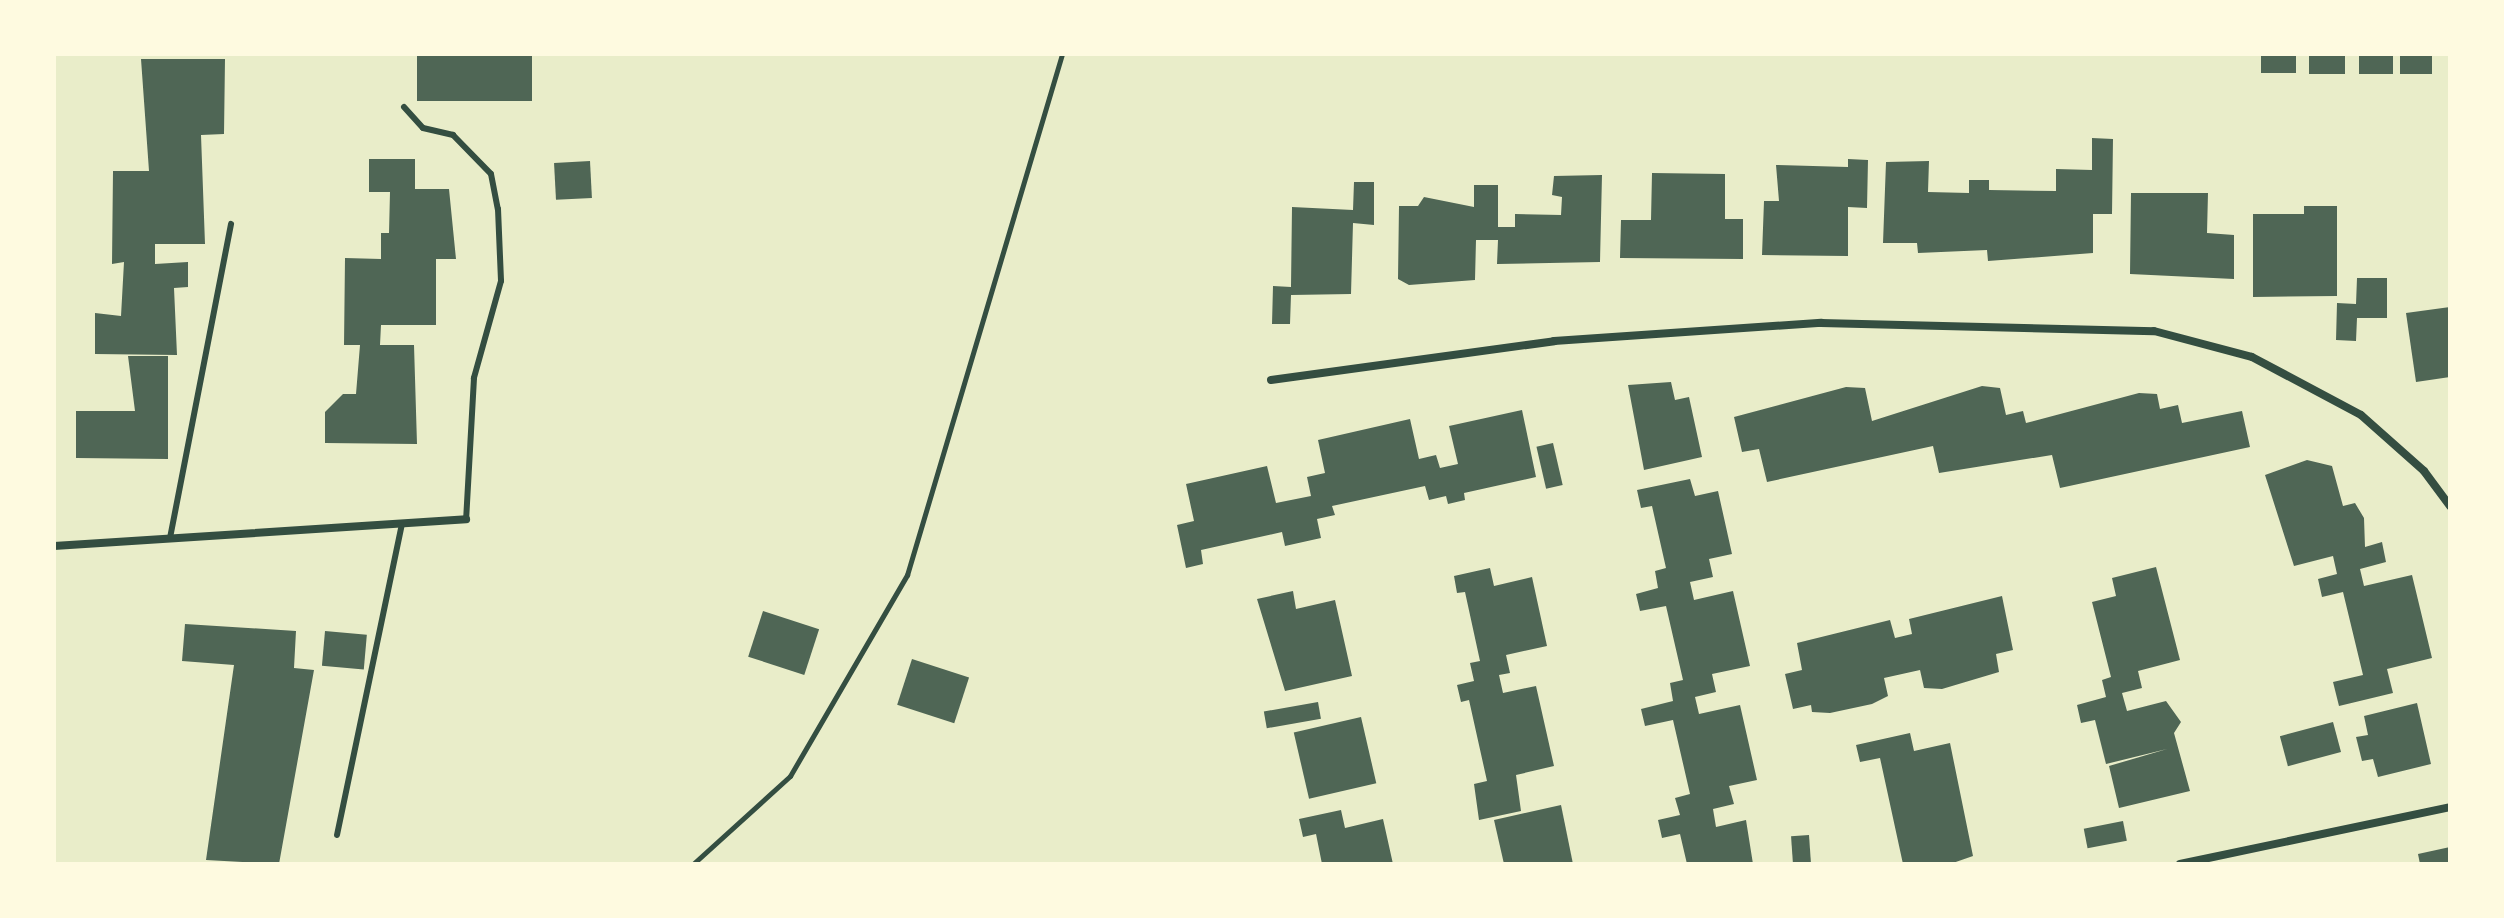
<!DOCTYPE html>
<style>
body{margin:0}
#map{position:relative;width:2504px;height:918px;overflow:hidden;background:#e9edc9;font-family:Ubuntu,sans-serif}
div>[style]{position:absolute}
.building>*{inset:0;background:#4f6655;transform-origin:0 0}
.path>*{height:5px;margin:-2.5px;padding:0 2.5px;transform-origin:2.5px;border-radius:2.5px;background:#344e41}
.service>*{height:6px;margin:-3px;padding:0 3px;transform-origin:3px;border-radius:3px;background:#344e41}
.minor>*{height:8px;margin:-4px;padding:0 4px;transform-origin:4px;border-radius:4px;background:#344e41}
span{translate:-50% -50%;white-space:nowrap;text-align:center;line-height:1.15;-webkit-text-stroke:6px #fefae0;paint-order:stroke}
.frame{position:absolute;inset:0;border:56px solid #fefae0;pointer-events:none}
</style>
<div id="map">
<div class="building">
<i style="left:417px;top:54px;width:115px;height:47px"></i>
<i style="left:2261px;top:54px;width:35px;height:19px"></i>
<i style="left:2309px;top:54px;width:36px;height:20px"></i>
<i style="left:2359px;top:54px;width:34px;height:20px"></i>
<i style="left:2400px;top:54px;width:32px;height:20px"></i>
<i style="clip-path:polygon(141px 59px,225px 59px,224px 134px,201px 135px,205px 244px,155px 244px,155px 264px,188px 262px,188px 287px,174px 288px,177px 355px,95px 354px,95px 313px,121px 316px,124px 262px,112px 264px,113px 171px,149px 171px)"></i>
<i style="clip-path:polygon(2092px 138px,2113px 139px,2112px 214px,2093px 214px,2093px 253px,1988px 261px,1987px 250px,1918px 253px,1917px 243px,1883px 243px,1886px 162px,1929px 161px,1928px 192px,1969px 193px,1969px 180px,1989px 180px,1989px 190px,2056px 191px,2056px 169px,2092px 170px)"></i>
<i style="clip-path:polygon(369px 159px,415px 159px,415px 189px,449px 189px,456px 259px,436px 259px,436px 325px,381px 325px,380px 345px,414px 345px,417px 444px,325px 443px,325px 412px,343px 394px,356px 394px,360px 345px,344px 345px,345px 258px,381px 259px,381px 233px,389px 233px,390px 192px,369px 192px)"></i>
<i style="clip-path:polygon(1848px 159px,1868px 160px,1867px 208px,1848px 207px,1848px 256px,1762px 255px,1764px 201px,1779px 201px,1776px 165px,1848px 167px)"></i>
<i style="left:590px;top:161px;width:37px;height:36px;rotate:87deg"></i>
<i style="clip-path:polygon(1652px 173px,1725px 174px,1725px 219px,1743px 219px,1743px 259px,1620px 258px,1621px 220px,1651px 220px)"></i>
<i style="clip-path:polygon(1602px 175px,1600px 262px,1497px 264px,1498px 240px,1476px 240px,1475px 280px,1409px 285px,1398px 279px,1399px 206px,1418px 206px,1424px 197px,1474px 207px,1474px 185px,1498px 185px,1498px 227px,1515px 227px,1515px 214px,1561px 215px,1562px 197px,1552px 195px,1554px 176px)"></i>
<i style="clip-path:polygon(1354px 182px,1374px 182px,1374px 225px,1353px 223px,1351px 294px,1291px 295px,1290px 324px,1272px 324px,1273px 286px,1291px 287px,1292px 207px,1353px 210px)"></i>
<i style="clip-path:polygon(2131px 193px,2208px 193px,2207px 233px,2234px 235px,2234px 279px,2130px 274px)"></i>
<i style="clip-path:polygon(2304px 206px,2337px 206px,2337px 296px,2253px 297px,2253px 214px,2304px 214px)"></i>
<i style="clip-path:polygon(2357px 278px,2387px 278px,2387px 318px,2357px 318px,2356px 341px,2336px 340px,2337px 303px,2356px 304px)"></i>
<i style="clip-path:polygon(2450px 307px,2450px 377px,2416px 382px,2406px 313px)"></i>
<i style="clip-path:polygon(128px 356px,168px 356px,168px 459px,76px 458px,76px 411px,135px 411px)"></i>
<i style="clip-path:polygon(1671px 382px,1675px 400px,1689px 397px,1702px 457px,1644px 470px,1628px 385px)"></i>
<i style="clip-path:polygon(1982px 386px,2000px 388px,2006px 415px,2023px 411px,2026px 423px,2139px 393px,2157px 394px,2160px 409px,2178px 405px,2182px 423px,2242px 411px,2250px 447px,2060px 488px,2052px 455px,1939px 473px,1933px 446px,1767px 482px,1759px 449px,1742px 452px,1734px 417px,1846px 387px,1865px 388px,1872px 421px)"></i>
<i style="clip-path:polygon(1522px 410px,1536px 477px,1464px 493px,1465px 500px,1448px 504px,1446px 496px,1429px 500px,1425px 486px,1332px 506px,1335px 515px,1317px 519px,1321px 538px,1285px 546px,1282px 532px,1201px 550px,1203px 564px,1186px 568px,1177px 525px,1194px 521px,1186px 484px,1267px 466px,1276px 503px,1311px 496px,1307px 477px,1325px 473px,1318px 440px,1410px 419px,1419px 459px,1436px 455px,1440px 468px,1458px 464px,1449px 426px)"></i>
<i style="left:1553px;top:443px;width:43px;height:17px;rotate:77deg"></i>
<i style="clip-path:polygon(2307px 460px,2332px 466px,2343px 506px,2355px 503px,2364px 518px,2365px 547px,2382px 542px,2386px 562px,2360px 569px,2364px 586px,2412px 575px,2432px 658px,2387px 669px,2393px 693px,2339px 706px,2333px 682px,2363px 675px,2343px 592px,2322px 597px,2318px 579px,2337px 574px,2333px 556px,2294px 566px,2265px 475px)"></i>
<i style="clip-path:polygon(1690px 479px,1695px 496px,1718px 491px,1732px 554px,1709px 559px,1713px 577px,1690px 582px,1694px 600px,1733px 591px,1750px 666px,1712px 674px,1716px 692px,1695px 697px,1699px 714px,1740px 705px,1757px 780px,1729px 786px,1734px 804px,1713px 809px,1716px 827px,1746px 820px,1753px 864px,1687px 864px,1680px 834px,1662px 838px,1658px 820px,1680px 815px,1675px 798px,1690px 794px,1673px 720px,1645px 726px,1641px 709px,1673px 701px,1670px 683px,1683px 680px,1666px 606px,1640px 611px,1636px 594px,1658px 588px,1655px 571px,1666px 568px,1652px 506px,1641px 508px,1637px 490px)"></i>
<i style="clip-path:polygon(2156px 567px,2180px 660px,2138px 671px,2142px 688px,2122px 693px,2127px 711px,2166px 701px,2181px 722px,2174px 733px,2190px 791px,2119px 808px,2109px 766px,2167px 749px,2106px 764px,2095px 720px,2081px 723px,2077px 705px,2106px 697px,2102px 680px,2111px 677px,2092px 602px,2116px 596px,2112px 578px)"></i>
<i style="clip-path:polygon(1490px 568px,1494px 586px,1532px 577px,1547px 646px,1506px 655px,1510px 673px,1499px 675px,1503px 693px,1536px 686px,1554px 766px,1516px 775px,1521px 811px,1479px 820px,1474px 784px,1487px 781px,1469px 700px,1461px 702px,1457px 685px,1474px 681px,1470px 663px,1480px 661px,1465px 592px,1457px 593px,1454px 576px)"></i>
<i style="clip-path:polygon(1293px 591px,1296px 609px,1335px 600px,1352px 676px,1285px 691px,1257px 599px)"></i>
<i style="clip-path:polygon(2002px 596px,2013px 650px,1996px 654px,1999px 672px,1942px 689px,1924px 688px,1920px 670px,1884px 678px,1888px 696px,1872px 704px,1830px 713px,1812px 712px,1811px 705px,1793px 709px,1785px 674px,1802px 670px,1797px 643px,1890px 620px,1895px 638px,1912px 634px,1909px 619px)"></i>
<i style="left:763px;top:611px;width:59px;height:48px;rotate:18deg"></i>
<i style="clip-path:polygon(185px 624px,296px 631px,294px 668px,314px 670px,279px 864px,206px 860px,234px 665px,182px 661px)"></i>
<i style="left:325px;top:631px;width:42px;height:35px;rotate:5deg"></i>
<i style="left:912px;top:659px;width:60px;height:48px;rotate:18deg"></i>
<i style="left:1318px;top:702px;width:17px;height:55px;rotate:80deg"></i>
<i style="clip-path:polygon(2417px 703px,2431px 764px,2378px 777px,2373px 759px,2362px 761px,2356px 737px,2368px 735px,2364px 716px)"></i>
<i style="left:1361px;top:717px;width:68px;height:69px;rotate:77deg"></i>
<i style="left:2333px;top:722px;width:31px;height:55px;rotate:75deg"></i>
<i style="clip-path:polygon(1910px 733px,1914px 751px,1950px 743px,1973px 856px,1950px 864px,1903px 864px,1880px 758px,1860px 762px,1856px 745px)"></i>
<i style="clip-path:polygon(1561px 805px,1573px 864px,1504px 864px,1494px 820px)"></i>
<i style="clip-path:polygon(1341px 810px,1345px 828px,1383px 819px,1393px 864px,1322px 864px,1316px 834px,1303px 837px,1299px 819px)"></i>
<i style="left:2123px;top:821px;width:20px;height:40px;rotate:79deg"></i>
<i style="left:1809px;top:835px;width:29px;height:18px;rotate:86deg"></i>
<i style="clip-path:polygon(2450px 847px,2450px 864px,2420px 864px,2418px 854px)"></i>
</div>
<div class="path">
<i style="left:693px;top:864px;width:131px;rotate:-42.2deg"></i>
<i style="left:790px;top:776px;width:233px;rotate:-59.8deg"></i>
<i style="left:907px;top:575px;width:544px;rotate:-73.43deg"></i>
</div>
<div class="service">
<i style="left:404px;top:107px;width:28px;rotate:48deg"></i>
<i style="left:423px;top:128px;width:31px;rotate:13deg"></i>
<i style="left:453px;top:135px;width:54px;rotate:45.7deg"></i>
<i style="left:491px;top:174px;width:36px;rotate:79deg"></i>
<i style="left:498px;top:209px;width:72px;rotate:87.6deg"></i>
<i style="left:501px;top:281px;width:101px;rotate:105.6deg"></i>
<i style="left:474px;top:378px;width:141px;rotate:93.2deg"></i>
<i style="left:170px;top:538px;width:320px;rotate:-79deg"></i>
<i style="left:337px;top:835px;width:318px;rotate:-78.2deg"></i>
</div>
<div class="minor">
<i style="left:1271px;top:380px;width:286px;rotate:-7.8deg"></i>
<i style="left:1554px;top:341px;width:268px;rotate:-3.9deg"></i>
<i style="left:1821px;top:323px;width:333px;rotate:1.4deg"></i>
<i style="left:2154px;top:331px;width:101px;rotate:14.9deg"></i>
<i style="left:2252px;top:357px;width:123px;rotate:28deg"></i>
<i style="left:2361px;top:415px;width:84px;rotate:41.6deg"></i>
<i style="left:2424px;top:471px;width:44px;rotate:53.4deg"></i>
<i style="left:54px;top:546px;width:413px;rotate:-3.7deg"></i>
<i style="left:2180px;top:864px;width:276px;rotate:-11.9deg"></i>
</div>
<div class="frame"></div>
</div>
